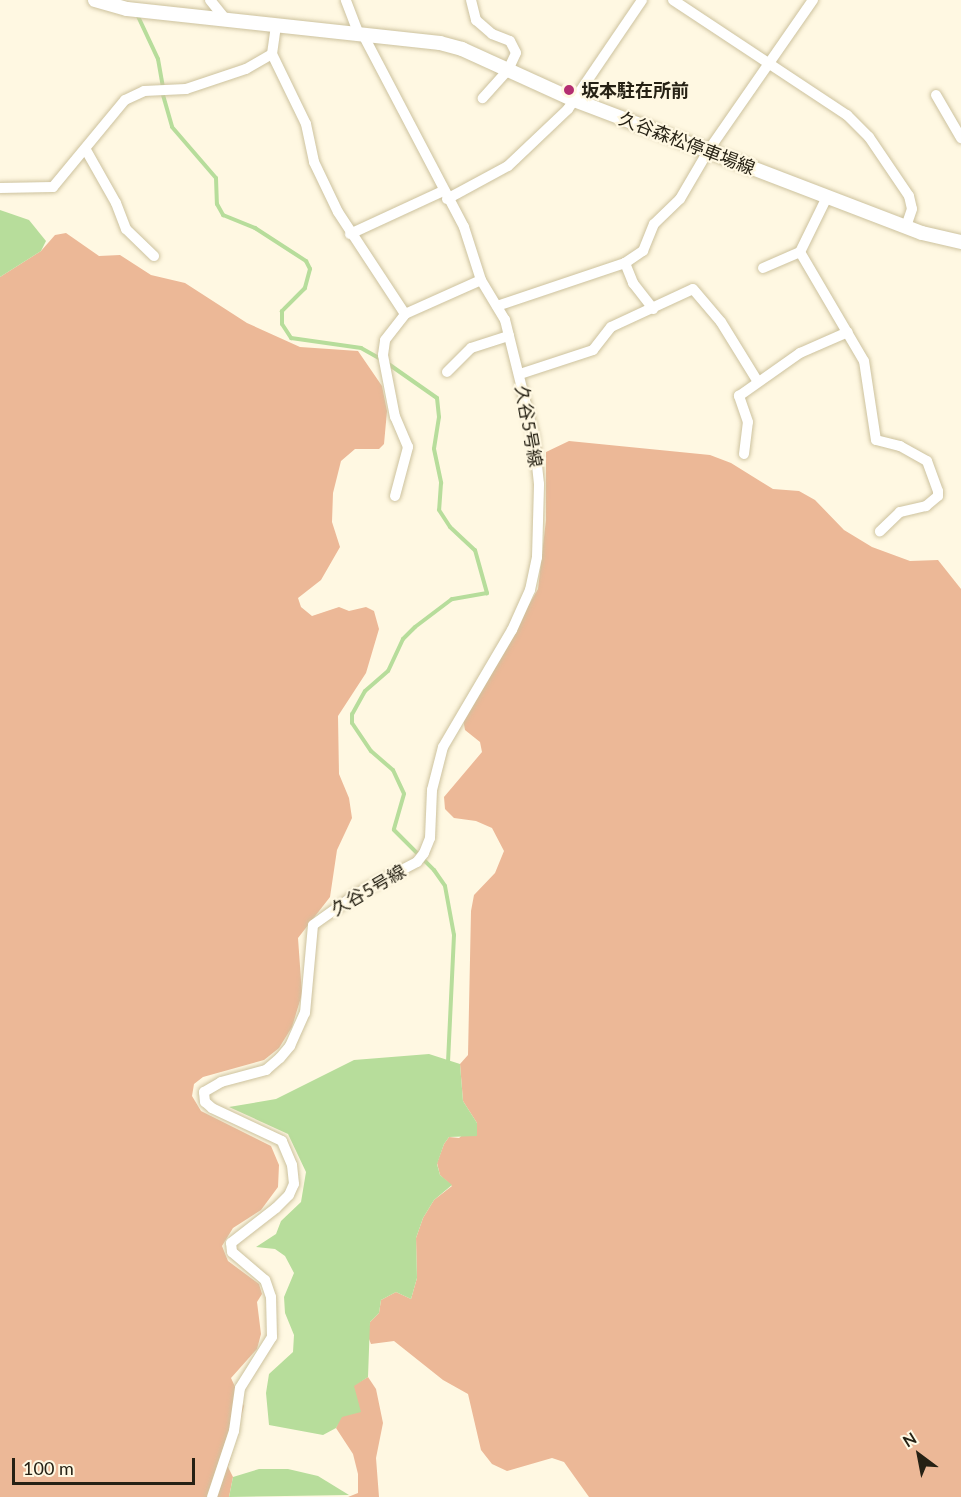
<!DOCTYPE html>
<meta charset="utf-8">
<style>
body{margin:0}
#map{position:relative;width:961px;height:1497px;overflow:hidden;background:#fff8e2;font-family:Lato,"Noto Sans JP",sans-serif}
div>[style]{position:absolute}
.green>*{inset:0;background:#ecb897}
.water>*{inset:0;background:#b7dd9b}
.stream>*{height:4px;margin:-2px;padding:0 2px;transform-origin:2px;border-radius:2px;background:#b7dd9b}
.roads{filter:drop-shadow(0 0 2px #cdc29e) drop-shadow(0 0 2px #cdc29e)}
.street>*{height:10px;margin:-5px;padding:0 5px;transform-origin:5px;border-radius:5px;background:#fff}
.secondary>*{height:14px;margin:-7px;padding:0 7px;transform-origin:7px;border-radius:7px;background:#fff}
.dots>*{width:16px;height:16px;translate:-50% -50%;box-sizing:border-box;border:3px solid #fff8e2;border-radius:50%}
span{translate:-50% -50%;white-space:nowrap;text-align:center;line-height:1.15;-webkit-text-stroke:4.5px #fff8e2;paint-order:stroke}
.poi-label{font-size:18px;color:#262114;font-weight:700}
.left{translate:0 -50%;text-align:left}
.street-label{font-size:18px;color:#262114}
.north{position:absolute;left:889px;top:1425px;width:60px;height:60px;-webkit-text-stroke:4px #fff8e2;paint-order:stroke;rotate:328deg;font-size:16px;font-weight:700;line-height:24px;text-align:center;color:#262114}
.north::after{content:'';display:block;margin:auto;width:21px;height:27px;background:#262114;clip-path:polygon(50% 0,100% 100%,50% 72%,0 100%)}
.scale{position:absolute;left:12px;top:1458px;width:183px;height:27px;box-sizing:border-box;border:3px solid #262114;border-top:0;padding-left:8px;font-size:18px;line-height:21px;white-space:nowrap;color:#262114;-webkit-text-stroke:4px #fff8e2;paint-order:stroke}
</style>
<div id="map">
<div class="green">
<i style="clip-path:polygon(66px 233px,99px 256px,120px 255px,151px 275px,185px 283px,247px 323px,300px 347px,358px 351px,382px 386px,387px 411px,384px 444px,379px 449px,355px 449px,341px 461px,333px 493px,332px 522px,340px 547px,321px 580px,298px 598px,301px 607px,312px 616px,339px 607px,349px 611px,366px 607px,374px 611px,379px 629px,366px 673px,338px 716px,339px 774px,349px 798px,352px 818px,337px 850px,330px 897px,298px 938px,302px 994px,292px 1027px,279px 1048px,264px 1060px,203px 1077px,194px 1084px,192px 1096px,201px 1111px,271px 1146px,279px 1165px,278px 1187px,261px 1210px,233px 1228px,222px 1246px,228px 1261px,259px 1284px,262px 1294px,257px 1302px,261px 1334px,257px 1349px,231px 1378px,244px 1406px,228px 1467px,233px 1477px,229px 1497px,0 1497px,0 277px,41px 251px,55px 235px)"></i>
<i style="clip-path:polygon(569px 441px,710px 455px,731px 463px,773px 489px,799px 491px,815px 500px,844px 530px,872px 547px,910px 561px,938px 560px,961px 589px,961px 1497px,589px 1497px,564px 1462px,552px 1458px,507px 1471px,492px 1464px,481px 1450px,468px 1394px,443px 1380px,394px 1341px,371px 1344px,367px 1334px,370px 1322px,379px 1313px,381px 1300px,396px 1292px,411px 1299px,417px 1278px,416px 1238px,423px 1218px,434px 1200px,452px 1186px,440px 1175px,437px 1163px,444px 1144px,449px 1137px,459px 1138px,477px 1123px,463px 1101px,460px 1064px,468px 1055px,471px 911px,474px 895px,495px 873px,504px 851px,492px 828px,476px 821px,454px 818px,445px 809px,444px 797px,482px 752px,480px 742px,465px 730px,463px 719px,538px 589px,546px 520px,546px 452px)"></i>
<i style="clip-path:polygon(368px 1377px,376px 1389px,383px 1423px,376px 1458px,379px 1497px,348px 1497px,358px 1493px,358px 1474px,353px 1454px,336px 1428px,354px 1385px)"></i>
</div>
<div class="water">
<i style="clip-path:polygon(0 210px,29px 220px,46px 241px,41px 251px,0 277px)"></i>
<i style="clip-path:polygon(429px 1054px,460px 1064px,463px 1101px,477px 1123px,477px 1136px,449px 1137px,444px 1144px,437px 1164px,440px 1175px,452px 1185px,434px 1200px,423px 1218px,416px 1238px,417px 1278px,411px 1299px,396px 1292px,381px 1300px,379px 1313px,370px 1322px,368px 1377px,354px 1386px,361px 1412px,342px 1417px,336px 1428px,323px 1435px,269px 1425px,266px 1393px,269px 1374px,293px 1352px,294px 1335px,285px 1313px,284px 1297px,294px 1273px,285px 1256px,275px 1249px,256px 1247px,276px 1234px,281px 1221px,301px 1202px,306px 1172px,288px 1134px,229px 1107px,276px 1099px,354px 1060px)"></i>
<i style="clip-path:polygon(259px 1469px,288px 1469px,318px 1476px,349px 1495px,229px 1497px,233px 1477px)"></i>
</div>
<div class="stream">
<i style="left:136px;top:12px;width:52px;rotate:64.9deg"></i>
<i style="left:158px;top:59px;width:28px;rotate:80deg"></i>
<i style="left:163px;top:95px;width:33px;rotate:74deg"></i>
<i style="left:172px;top:127px;width:67px;rotate:49.2deg"></i>
<i style="left:216px;top:178px;width:26px;rotate:88deg"></i>
<i style="left:217px;top:204px;width:13px;rotate:61deg"></i>
<i style="left:223px;top:215px;width:35px;rotate:22deg"></i>
<i style="left:255px;top:228px;width:61px;rotate:32.9deg"></i>
<i style="left:306px;top:261px;width:9px;rotate:63deg"></i>
<i style="left:310px;top:269px;width:20px;rotate:105deg"></i>
<i style="left:305px;top:288px;width:33px;rotate:135deg"></i>
<i style="left:282px;top:311px;width:13px;rotate:90deg"></i>
<i style="left:282px;top:324px;width:17px;rotate:57deg"></i>
<i style="left:291px;top:338px;width:71px;rotate:8.1deg"></i>
<i style="left:361px;top:348px;width:23px;rotate:29deg"></i>
<i style="left:387px;top:363px;width:61px;rotate:35deg"></i>
<i style="left:437px;top:398px;width:19px;rotate:84deg"></i>
<i style="left:439px;top:417px;width:32px;rotate:99deg"></i>
<i style="left:434px;top:449px;width:35px;rotate:78deg"></i>
<i style="left:441px;top:483px;width:27px;rotate:94deg"></i>
<i style="left:439px;top:510px;width:20px;rotate:57deg"></i>
<i style="left:450px;top:527px;width:34px;rotate:43deg"></i>
<i style="left:475px;top:550px;width:45px;rotate:74.4deg"></i>
<i style="left:487px;top:593px;width:36px;rotate:170deg"></i>
<i style="left:452px;top:599px;width:46px;rotate:142.9deg"></i>
<i style="left:415px;top:627px;width:17px;rotate:135deg"></i>
<i style="left:403px;top:639px;width:35px;rotate:115deg"></i>
<i style="left:388px;top:671px;width:30px;rotate:139deg"></i>
<i style="left:365px;top:691px;width:26px;rotate:119deg"></i>
<i style="left:352px;top:714px;width:9px;rotate:90deg"></i>
<i style="left:352px;top:723px;width:34px;rotate:56deg"></i>
<i style="left:371px;top:751px;width:29px;rotate:41deg"></i>
<i style="left:393px;top:770px;width:26px;rotate:65deg"></i>
<i style="left:404px;top:794px;width:37px;rotate:106deg"></i>
<i style="left:394px;top:830px;width:57px;rotate:45deg"></i>
<i style="left:434px;top:870px;width:19px;rotate:55deg"></i>
<i style="left:445px;top:886px;width:50px;rotate:79.6deg"></i>
<i style="left:454px;top:935px;width:126px;rotate:92.7deg"></i>
</div>
<div class="roads">
<div class="street">
<i style="left:210px;top:0;width:27px;rotate:51deg"></i>
<i style="left:471px;top:0;width:21px;rotate:76deg"></i>
<i style="left:476px;top:20px;width:21px;rotate:41deg"></i>
<i style="left:492px;top:34px;width:19px;rotate:21deg"></i>
<i style="left:510px;top:41px;width:13px;rotate:63deg"></i>
<i style="left:516px;top:53px;width:19px;rotate:115deg"></i>
<i style="left:508px;top:70px;width:38px;rotate:132deg"></i>
<i style="left:673px;top:0;width:209px;rotate:33.5deg"></i>
<i style="left:847px;top:115px;width:31px;rotate:45deg"></i>
<i style="left:869px;top:137px;width:71px;rotate:55.9deg"></i>
<i style="left:909px;top:196px;width:13px;rotate:77deg"></i>
<i style="left:912px;top:209px;width:18px;rotate:109deg"></i>
<i style="left:272px;top:54px;width:78px;rotate:64.1deg"></i>
<i style="left:306px;top:124px;width:39px;rotate:78deg"></i>
<i style="left:314px;top:162px;width:55px;rotate:64.4deg"></i>
<i style="left:338px;top:212px;width:122px;rotate:56.7deg"></i>
<i style="left:405px;top:314px;width:83px;rotate:-24.1deg"></i>
<i style="left:936px;top:95px;width:50px;rotate:59.8deg"></i>
<i style="left:86px;top:150px;width:61px;rotate:60.5deg"></i>
<i style="left:116px;top:203px;width:28px;rotate:69deg"></i>
<i style="left:126px;top:229px;width:39px;rotate:44deg"></i>
<i style="left:0;top:188px;width:53px;rotate:-1.1deg"></i>
<i style="left:53px;top:187px;width:113px;rotate:-50.4deg"></i>
<i style="left:125px;top:100px;width:21px;rotate:-25deg"></i>
<i style="left:144px;top:91px;width:42px;rotate:-2.7deg"></i>
<i style="left:186px;top:89px;width:63px;rotate:-18.4deg"></i>
<i style="left:246px;top:69px;width:30px;rotate:-30deg"></i>
<i style="left:272px;top:54px;width:28px;rotate:-82deg"></i>
<i style="left:827px;top:197px;width:61px;rotate:116.1deg"></i>
<i style="left:800px;top:252px;width:126px;rotate:59.6deg"></i>
<i style="left:864px;top:361px;width:80px;rotate:81.4deg"></i>
<i style="left:876px;top:440px;width:25px;rotate:14deg"></i>
<i style="left:900px;top:446px;width:31px;rotate:29deg"></i>
<i style="left:927px;top:461px;width:32px;rotate:70deg"></i>
<i style="left:938px;top:491px;width:5px;rotate:90deg"></i>
<i style="left:938px;top:496px;width:16px;rotate:140deg"></i>
<i style="left:926px;top:506px;width:27px;rotate:167deg"></i>
<i style="left:900px;top:512px;width:28px;rotate:136deg"></i>
<i style="left:447px;top:199px;width:69px;rotate:-28.4deg"></i>
<i style="left:508px;top:166px;width:83px;rotate:-43.5deg"></i>
<i style="left:568px;top:109px;width:132px;rotate:-55.8deg"></i>
<i style="left:350px;top:234px;width:102px;rotate:-24.8deg"></i>
<i style="left:625px;top:263px;width:22px;rotate:68deg"></i>
<i style="left:633px;top:283px;width:33px;rotate:52deg"></i>
<i style="left:763px;top:268px;width:40px;rotate:-23.4deg"></i>
<i style="left:497px;top:306px;width:135px;rotate:-18.6deg"></i>
<i style="left:625px;top:263px;width:22px;rotate:-34deg"></i>
<i style="left:643px;top:251px;width:29px;rotate:-68deg"></i>
<i style="left:654px;top:224px;width:36px;rotate:-44deg"></i>
<i style="left:680px;top:199px;width:56px;rotate:-59.7deg"></i>
<i style="left:708px;top:151px;width:184px;rotate:-55.2deg"></i>
<i style="left:447px;top:372px;width:34px;rotate:-45deg"></i>
<i style="left:471px;top:348px;width:40px;rotate:-18deg"></i>
<i style="left:520px;top:374px;width:77px;rotate:-18.2deg"></i>
<i style="left:593px;top:350px;width:29px;rotate:-52deg"></i>
<i style="left:611px;top:327px;width:90px;rotate:-24.9deg"></i>
<i style="left:693px;top:289px;width:43px;rotate:49.7deg"></i>
<i style="left:721px;top:322px;width:70px;rotate:58.3deg"></i>
<i style="left:744px;top:454px;width:32px;rotate:-83deg"></i>
<i style="left:748px;top:422px;width:28px;rotate:-109deg"></i>
<i style="left:739px;top:396px;width:75px;rotate:-35.2deg"></i>
<i style="left:800px;top:353px;width:52px;rotate:-23.6deg"></i>
<i style="left:395px;top:496px;width:51px;rotate:-75.1deg"></i>
<i style="left:408px;top:447px;width:33px;rotate:-113deg"></i>
<i style="left:395px;top:417px;width:63px;rotate:-101deg"></i>
<i style="left:383px;top:355px;width:15px;rotate:-82deg"></i>
<i style="left:385px;top:340px;width:33px;rotate:-52deg"></i>
<i style="left:212px;top:1497px;width:70px;rotate:-71.6deg"></i>
<i style="left:234px;top:1431px;width:43px;rotate:-82.1deg"></i>
<i style="left:240px;top:1388px;width:60px;rotate:-57.9deg"></i>
<i style="left:272px;top:1337px;width:40px;rotate:-91.4deg"></i>
<i style="left:271px;top:1297px;width:18px;rotate:-109deg"></i>
<i style="left:265px;top:1280px;width:43px;rotate:-139.7deg"></i>
<i style="left:232px;top:1252px;width:9px;rotate:-96deg"></i>
<i style="left:231px;top:1243px;width:57px;rotate:-37.9deg"></i>
<i style="left:276px;top:1208px;width:18px;rotate:-45deg"></i>
<i style="left:289px;top:1195px;width:12px;rotate:-66deg"></i>
<i style="left:294px;top:1184px;width:19px;rotate:-96deg"></i>
<i style="left:292px;top:1165px;width:26px;rotate:-113deg"></i>
<i style="left:282px;top:1141px;width:77px;rotate:-154.8deg"></i>
<i style="left:212px;top:1108px;width:9px;rotate:-139deg"></i>
<i style="left:205px;top:1102px;width:10px;rotate:-96deg"></i>
<i style="left:204px;top:1092px;width:20px;rotate:-30deg"></i>
<i style="left:221px;top:1082px;width:47px;rotate:-14.9deg"></i>
<i style="left:266px;top:1070px;width:18px;rotate:-41deg"></i>
<i style="left:280px;top:1058px;width:16px;rotate:-50deg"></i>
<i style="left:290px;top:1046px;width:36px;rotate:-66deg"></i>
<i style="left:305px;top:1013px;width:88px;rotate:-84.8deg"></i>
<i style="left:313px;top:925px;width:55px;rotate:-35.4deg"></i>
<i style="left:358px;top:893px;width:67px;rotate:-27.7deg"></i>
<i style="left:417px;top:862px;width:11px;rotate:-52deg"></i>
<i style="left:424px;top:853px;width:16px;rotate:-68deg"></i>
<i style="left:430px;top:838px;width:48px;rotate:-87.6deg"></i>
<i style="left:432px;top:790px;width:44px;rotate:-75.7deg"></i>
<i style="left:443px;top:747px;width:136px;rotate:-59.5deg"></i>
<i style="left:512px;top:630px;width:44px;rotate:-65.8deg"></i>
<i style="left:530px;top:590px;width:34px;rotate:-78deg"></i>
<i style="left:537px;top:557px;width:73px;rotate:-88.4deg"></i>
<i style="left:539px;top:484px;width:47px;rotate:-96.1deg"></i>
<i style="left:534px;top:437px;width:121px;rotate:-103.9deg"></i>
<i style="left:505px;top:320px;width:47px;rotate:-121deg"></i>
<i style="left:481px;top:280px;width:56px;rotate:-107.8deg"></i>
<i style="left:464px;top:227px;width:217px;rotate:-117.7deg"></i>
<i style="left:363px;top:35px;width:6px;rotate:-149deg"></i>
<i style="left:358px;top:32px;width:34px;rotate:-111deg"></i>
</div>
<div class="secondary">
<i style="left:95px;top:0;width:33px;rotate:16deg"></i>
<i style="left:127px;top:9px;width:315px;rotate:6.2deg"></i>
<i style="left:440px;top:43px;width:23px;rotate:15deg"></i>
<i style="left:462px;top:49px;width:123px;rotate:24.5deg"></i>
<i style="left:574px;top:100px;width:143px;rotate:20.8deg"></i>
<i style="left:708px;top:151px;width:229px;rotate:21deg"></i>
<i style="left:922px;top:233px;width:40px;rotate:13deg"></i>
</div>
</div>
<div class="dots">
<i style="left:569px;top:90px;background:#b42e71"></i>
</div>
<div class="poi-label">
<span class="left" style="left:581px;top:90px">坂本駐在所前</span>
</div>
<div class="street-label">
<span style="left:687px;top:143px;rotate:21deg">久谷森松停車場線</span>
<span style="left:529px;top:426px;rotate:80deg">久谷5号線</span>
<span style="left:368px;top:890px;rotate:-30deg">久谷5号線</span>
</div>
<div class="north">N</div>
<div class="scale">100 m</div>
</div>
